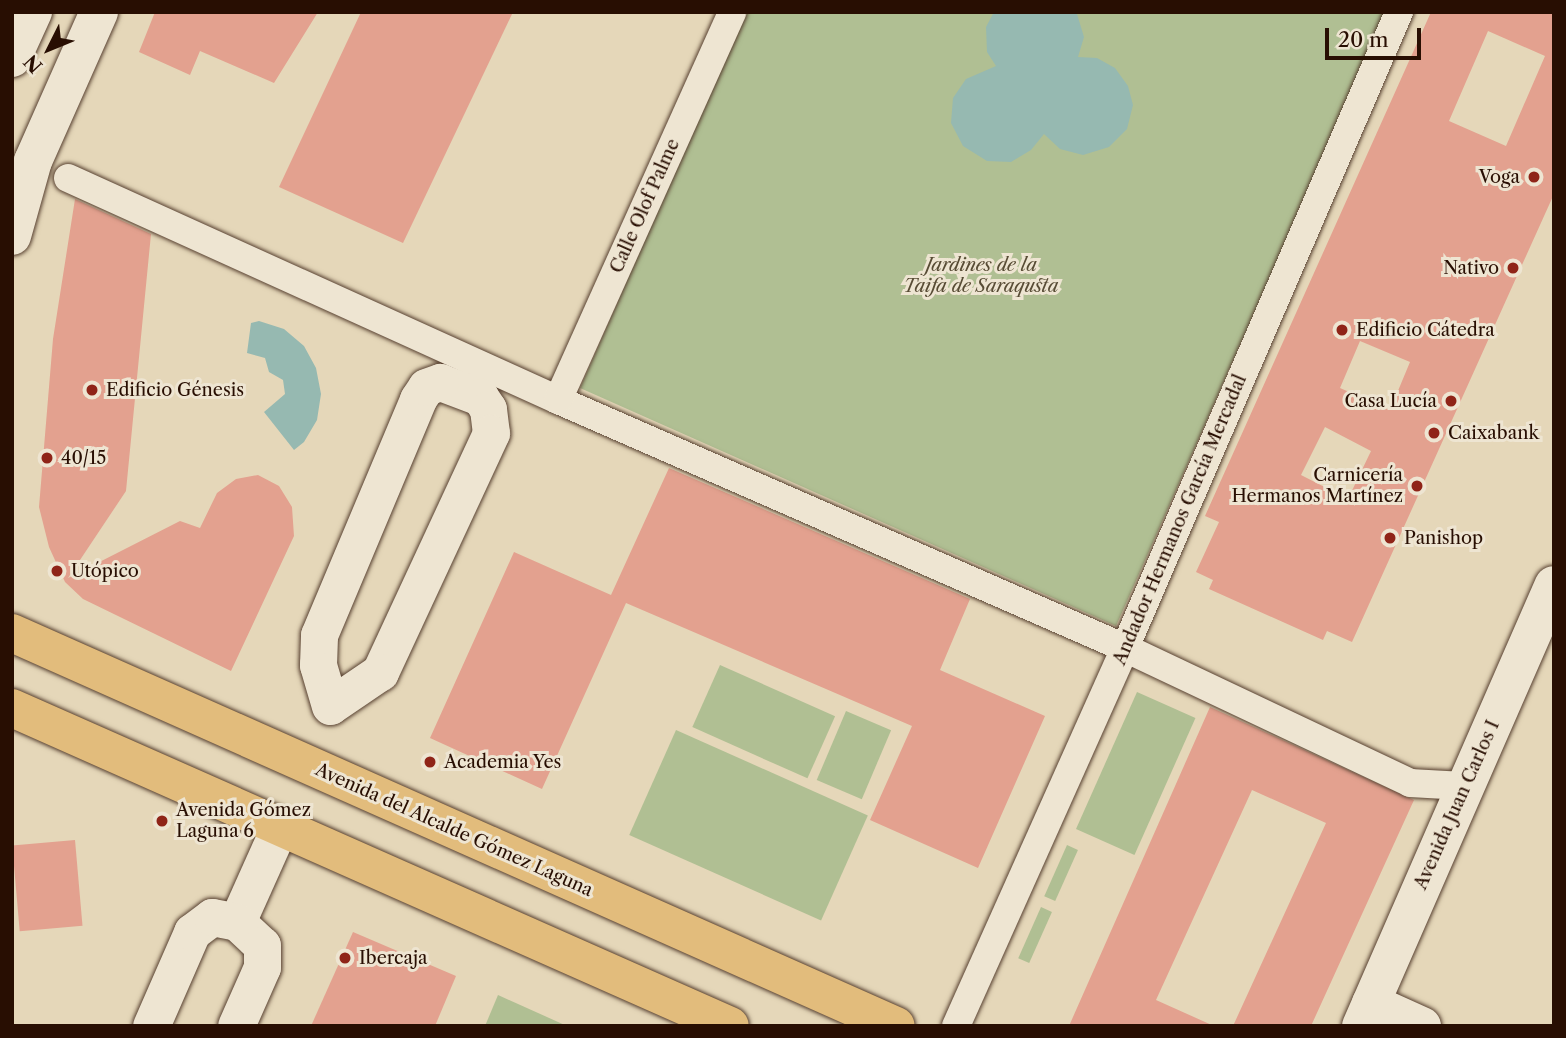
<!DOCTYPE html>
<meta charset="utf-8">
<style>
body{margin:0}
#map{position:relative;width:1566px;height:1038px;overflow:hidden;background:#e5d7b9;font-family:"Libre Caslon Text",serif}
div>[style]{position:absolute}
.green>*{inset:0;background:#b0bf93;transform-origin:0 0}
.water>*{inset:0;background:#96b9b1}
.building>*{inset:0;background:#e3a18f;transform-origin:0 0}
.roads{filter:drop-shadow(0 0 2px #574030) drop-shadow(0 0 2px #574030)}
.pedestrian>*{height:28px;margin:-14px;padding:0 14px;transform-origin:14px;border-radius:14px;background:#eee5d2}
.minor>*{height:37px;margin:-18.5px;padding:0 18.5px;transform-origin:18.5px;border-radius:18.5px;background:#eee5d2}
.tertiary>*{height:38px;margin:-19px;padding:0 19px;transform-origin:19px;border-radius:19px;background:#eee5d2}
.secondary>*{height:38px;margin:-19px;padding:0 19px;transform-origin:19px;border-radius:19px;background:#eee5d2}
.primary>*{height:38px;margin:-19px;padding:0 19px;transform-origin:19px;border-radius:19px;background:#e2bc7c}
.dots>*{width:19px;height:19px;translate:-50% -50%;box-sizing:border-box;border:4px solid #eee5d2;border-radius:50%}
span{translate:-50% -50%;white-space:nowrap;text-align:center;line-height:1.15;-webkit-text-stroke:6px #eee5d2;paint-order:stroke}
.poi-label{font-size:18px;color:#280e02}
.right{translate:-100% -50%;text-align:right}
.left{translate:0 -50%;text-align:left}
.street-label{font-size:18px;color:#280e02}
.park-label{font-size:18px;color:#584c35;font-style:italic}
.frame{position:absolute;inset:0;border:14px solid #280e02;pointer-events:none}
.north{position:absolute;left:14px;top:14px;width:70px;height:70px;-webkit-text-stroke:5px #eee5d2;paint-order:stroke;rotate:227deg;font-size:19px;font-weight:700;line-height:28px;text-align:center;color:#280e02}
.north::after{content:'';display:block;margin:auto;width:24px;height:32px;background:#280e02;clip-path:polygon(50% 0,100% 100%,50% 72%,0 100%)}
.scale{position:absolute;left:1325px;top:28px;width:96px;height:32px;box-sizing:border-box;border:4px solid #280e02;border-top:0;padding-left:9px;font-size:21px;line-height:24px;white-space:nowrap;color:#280e02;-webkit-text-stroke:5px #eee5d2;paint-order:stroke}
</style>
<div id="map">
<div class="green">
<i style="clip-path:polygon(745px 12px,1387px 12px,1116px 626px,580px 388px)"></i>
<i style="left:720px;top:665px;width:126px;height:68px;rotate:24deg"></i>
<i style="left:1137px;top:692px;width:64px;height:150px;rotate:24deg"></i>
<i style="left:846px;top:711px;width:49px;height:75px;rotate:23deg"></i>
<i style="left:676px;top:730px;width:210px;height:115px;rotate:24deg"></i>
<i style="left:1067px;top:845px;width:12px;height:56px;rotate:24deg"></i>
<i style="left:1041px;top:907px;width:12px;height:56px;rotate:24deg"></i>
<i style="clip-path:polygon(498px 995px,567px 1026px,485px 1026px)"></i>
</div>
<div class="water">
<i style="clip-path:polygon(994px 12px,1077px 14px,1084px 37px,1078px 57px,1097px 58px,1115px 68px,1128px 86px,1133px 105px,1127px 129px,1109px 147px,1083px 155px,1060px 149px,1044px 134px,1031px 150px,1011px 162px,987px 161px,963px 146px,951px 123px,953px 98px,966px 79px,996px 66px,987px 52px,986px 27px)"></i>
<i style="clip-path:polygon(259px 321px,284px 329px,304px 346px,316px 368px,321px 394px,317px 420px,304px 442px,294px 450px,264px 412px,285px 394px,283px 380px,269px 372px,265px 358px,247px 353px,251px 323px)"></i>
</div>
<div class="building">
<i style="clip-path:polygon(155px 12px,318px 12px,274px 83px,200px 51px,190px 75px,139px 52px)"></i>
<i style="clip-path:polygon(361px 12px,513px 12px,403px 243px,279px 187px)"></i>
<i style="clip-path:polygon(evenodd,1431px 12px,1554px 12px,1554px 194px,1352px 642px,1327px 631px,1323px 640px,1209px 589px,1213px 580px,1196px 572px,1219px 522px,1205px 516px,1431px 12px,1488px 31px,1545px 56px,1506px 146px,1449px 121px,1488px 31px,1431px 12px,1360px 341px,1410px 362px,1390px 410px,1340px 388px,1360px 341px,1431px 12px,1325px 427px,1371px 451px,1348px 499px,1301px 475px,1325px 427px)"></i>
<i style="clip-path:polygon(75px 199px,151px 234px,126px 491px,68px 578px,180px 521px,200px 528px,217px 493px,236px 479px,258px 475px,279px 486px,292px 507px,294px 536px,231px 671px,83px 599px,65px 582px,49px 547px,39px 507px,53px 339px)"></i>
<i style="clip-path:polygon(669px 468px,970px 599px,940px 670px,1045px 716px,978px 868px,870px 820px,912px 726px,626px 603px,542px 789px,430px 738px,514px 552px,611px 595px)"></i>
<i style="clip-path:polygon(1210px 707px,1414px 800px,1311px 1026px,1233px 1026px,1326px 823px,1252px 790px,1156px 1000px,1214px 1026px,1069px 1026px)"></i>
<i style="left:75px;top:840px;width:86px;height:63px;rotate:85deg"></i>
<i style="clip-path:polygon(353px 932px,456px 976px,435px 1026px,311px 1026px)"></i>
</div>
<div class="roads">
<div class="pedestrian">
<i style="left:68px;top:178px;width:538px;rotate:24.37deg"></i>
<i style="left:558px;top:400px;width:619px;rotate:23.62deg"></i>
<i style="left:1125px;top:648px;width:315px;rotate:25.3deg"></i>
<i style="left:1410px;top:783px;width:54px;rotate:3.2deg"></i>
<i style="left:558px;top:400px;width:425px;rotate:-65.8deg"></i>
<i style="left:956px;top:1026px;width:414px;rotate:-65.9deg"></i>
<i style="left:1125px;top:648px;width:693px;rotate:-66.69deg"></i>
</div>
<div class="minor">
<i style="left:440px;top:382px;width:43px;rotate:20.6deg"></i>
<i style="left:480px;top:397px;width:14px;rotate:56deg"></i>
<i style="left:488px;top:409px;width:24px;rotate:83deg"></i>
<i style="left:491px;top:433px;width:264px;rotate:114.9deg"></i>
<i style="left:380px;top:672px;width:60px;rotate:145.8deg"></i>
<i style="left:330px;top:706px;width:43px;rotate:-106.3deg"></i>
<i style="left:318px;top:665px;width:30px;rotate:-88deg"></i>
<i style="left:319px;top:635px;width:256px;rotate:-67.2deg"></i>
<i style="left:418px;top:399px;width:14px;rotate:-56deg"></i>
<i style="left:426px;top:387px;width:15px;rotate:-20deg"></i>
<i style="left:237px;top:922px;width:103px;rotate:-65.9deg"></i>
<i style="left:151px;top:1026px;width:103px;rotate:-66.4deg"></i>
<i style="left:192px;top:932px;width:25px;rotate:-37deg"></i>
<i style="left:212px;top:917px;width:25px;rotate:11deg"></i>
<i style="left:237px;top:922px;width:34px;rotate:43deg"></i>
<i style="left:262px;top:945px;width:22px;rotate:90deg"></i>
<i style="left:262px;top:967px;width:64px;rotate:113.8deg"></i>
</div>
<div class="tertiary">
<i style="left:1371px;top:1003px;width:56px;rotate:24.3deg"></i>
<i style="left:1361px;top:1026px;width:481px;rotate:-66.4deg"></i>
</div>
<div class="secondary">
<i style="left:12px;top:58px;width:51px;rotate:-65.5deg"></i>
<i style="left:12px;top:236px;width:78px;rotate:-74.4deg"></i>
<i style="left:33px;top:161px;width:163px;rotate:-66.1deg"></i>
</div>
<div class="primary">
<i style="left:12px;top:633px;width:967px;rotate:23.97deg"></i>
<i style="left:12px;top:708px;width:785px;rotate:23.89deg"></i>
</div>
</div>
<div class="dots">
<i style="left:1534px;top:177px;background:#8f2418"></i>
<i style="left:1513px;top:268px;background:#8f2418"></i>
<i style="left:1342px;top:330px;background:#8f2418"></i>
<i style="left:92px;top:390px;background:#8f2418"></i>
<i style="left:1451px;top:401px;background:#8f2418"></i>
<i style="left:1434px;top:433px;background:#8f2418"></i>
<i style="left:47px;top:458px;background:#8f2418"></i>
<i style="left:1417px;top:486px;background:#8f2418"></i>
<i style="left:1390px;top:538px;background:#8f2418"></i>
<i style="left:57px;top:571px;background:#8f2418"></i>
<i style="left:430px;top:762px;background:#8f2418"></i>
<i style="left:162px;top:821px;background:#8f2418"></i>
<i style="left:345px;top:958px;background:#8f2418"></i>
</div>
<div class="poi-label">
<span class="right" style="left:1520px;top:177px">Voga</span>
<span class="right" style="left:1499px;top:268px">Nativo</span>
<span class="left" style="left:1356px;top:330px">Edificio Cátedra</span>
<span class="left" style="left:106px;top:390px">Edificio Génesis</span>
<span class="right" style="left:1437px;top:401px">Casa Lucía</span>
<span class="left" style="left:1448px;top:433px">Caixabank</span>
<span class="left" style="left:61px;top:458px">40/15</span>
<span class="right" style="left:1403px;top:486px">Carnicería<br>Hermanos Martínez</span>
<span class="left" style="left:1404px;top:538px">Panishop</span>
<span class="left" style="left:71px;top:571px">Utópico</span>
<span class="left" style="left:444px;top:762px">Academia Yes</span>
<span class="left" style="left:176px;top:821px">Avenida Gómez<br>Laguna 6</span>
<span class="left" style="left:359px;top:958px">Ibercaja</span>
</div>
<div class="street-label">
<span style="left:645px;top:206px;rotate:-66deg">Calle Olof Palme</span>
<span style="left:1180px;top:520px;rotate:-67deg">Andador Hermanos García Mercadal</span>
<span style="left:1457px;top:805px;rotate:-66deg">Avenida Juan Carlos I</span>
<span style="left:454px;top:830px;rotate:24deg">Avenida del Alcalde Gómez Laguna</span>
</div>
<div class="park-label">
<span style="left:981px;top:276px">Jardines de la<br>Taifa de Saraqusta</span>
</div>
<div class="frame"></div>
<div class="north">N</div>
<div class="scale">20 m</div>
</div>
